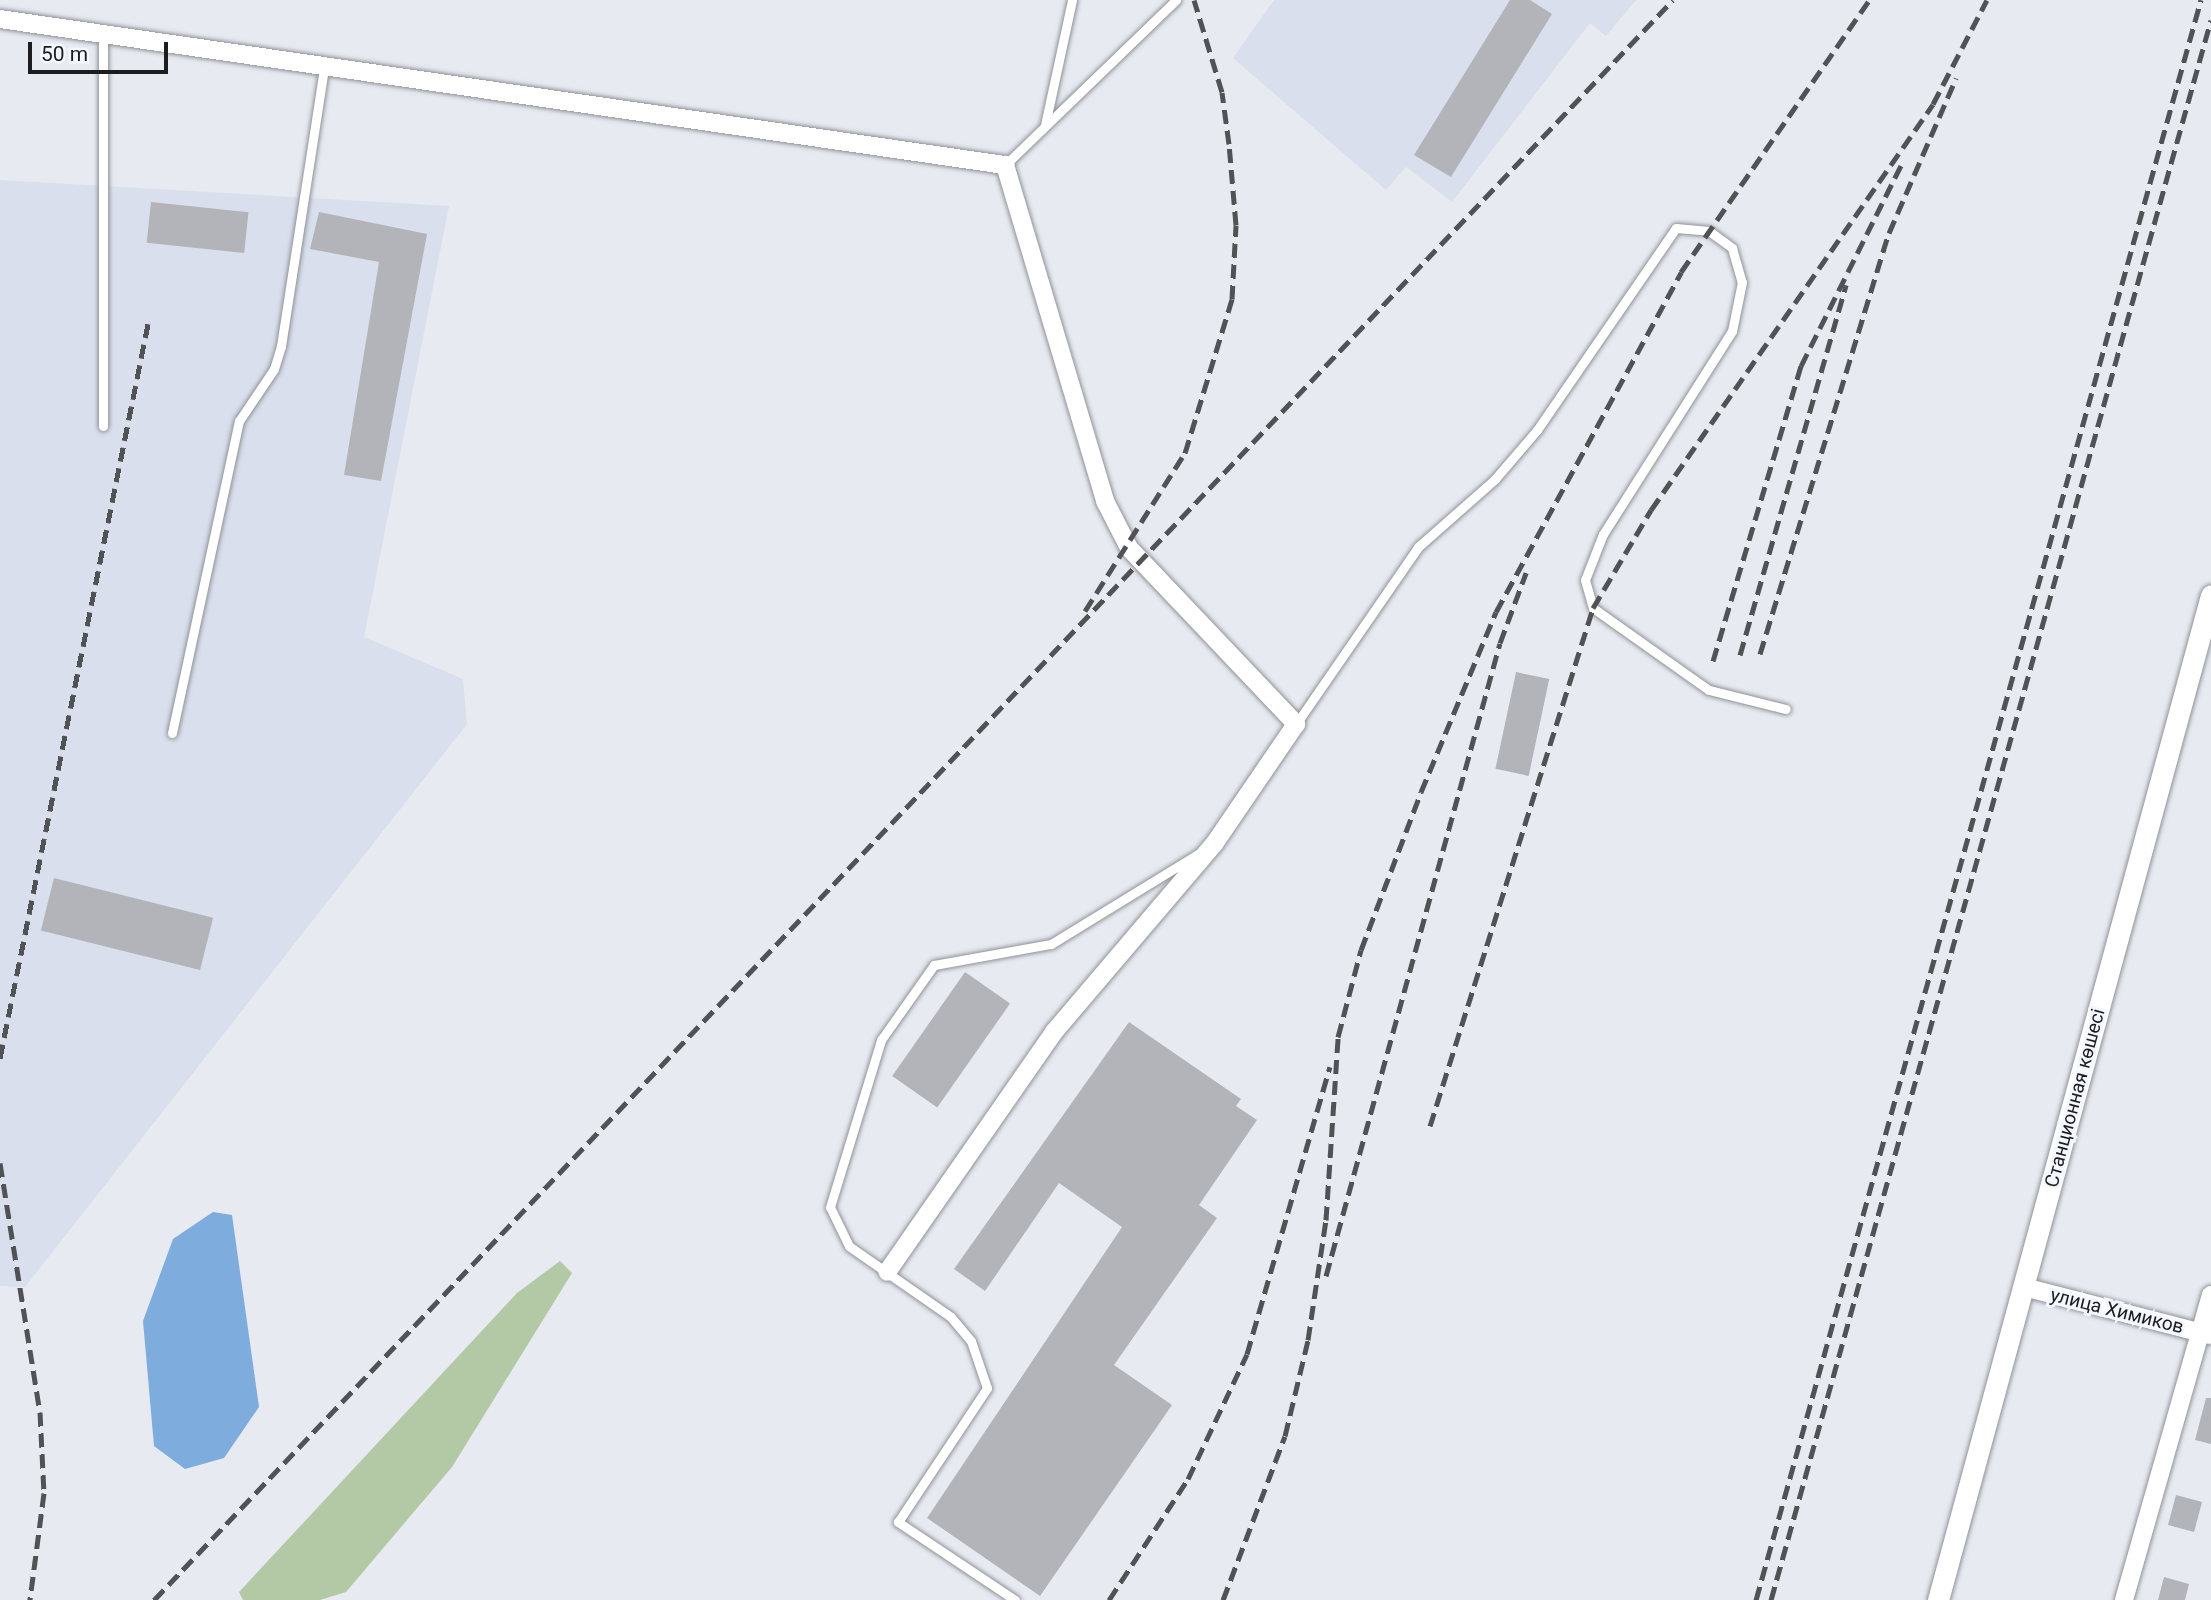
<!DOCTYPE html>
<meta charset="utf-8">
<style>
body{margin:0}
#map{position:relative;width:2211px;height:1600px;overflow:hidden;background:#e7eaf0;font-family:Roboto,sans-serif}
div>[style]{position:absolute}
.built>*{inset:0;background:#d9dfec}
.green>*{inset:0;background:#b3c9a6}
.water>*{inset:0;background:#7eacdd}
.building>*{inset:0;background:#b2b4ba;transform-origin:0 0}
.roads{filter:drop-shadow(0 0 2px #909298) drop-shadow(0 0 2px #909298)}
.service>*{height:9px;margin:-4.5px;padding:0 4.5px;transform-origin:4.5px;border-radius:4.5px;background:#fff}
.minor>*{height:18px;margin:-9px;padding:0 9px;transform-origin:9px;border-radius:9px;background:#fff}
.tertiary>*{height:21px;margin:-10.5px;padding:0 10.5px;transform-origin:10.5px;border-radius:10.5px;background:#fff}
.rail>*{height:5px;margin-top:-2.5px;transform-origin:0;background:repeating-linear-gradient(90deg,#505255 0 14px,transparent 0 21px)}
span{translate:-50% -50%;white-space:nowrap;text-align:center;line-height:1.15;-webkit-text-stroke:6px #f4f7fe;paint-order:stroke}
.street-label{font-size:19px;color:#1c1d1f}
.scale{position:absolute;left:28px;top:42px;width:140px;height:32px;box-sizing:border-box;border:4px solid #1c1d1f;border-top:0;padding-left:9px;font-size:21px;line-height:24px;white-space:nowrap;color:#1c1d1f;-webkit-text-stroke:5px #f4f7fe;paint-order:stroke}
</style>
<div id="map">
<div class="built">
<i style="clip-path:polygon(1274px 0,1636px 0,1606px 36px,1590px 23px,1452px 202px,1406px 167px,1386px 190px,1233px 58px)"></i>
<i style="clip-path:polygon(0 180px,449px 206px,364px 637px,463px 679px,467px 724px,25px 1287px,0 1286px)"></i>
</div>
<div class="green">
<i style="clip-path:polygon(560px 1261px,572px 1273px,452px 1467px,346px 1592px,320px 1600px,243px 1600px,239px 1592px,517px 1293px)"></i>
</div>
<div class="water">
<i style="clip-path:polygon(213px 1212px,232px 1215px,259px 1407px,224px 1458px,185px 1469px,154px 1446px,143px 1321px,173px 1239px)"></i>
</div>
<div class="building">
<i style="clip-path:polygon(1510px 0,1530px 0,1552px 14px,1451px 177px,1414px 155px)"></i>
<i style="left:151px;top:202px;width:98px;height:41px;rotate:6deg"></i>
<i style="clip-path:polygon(319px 212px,427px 234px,381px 481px,344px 475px,379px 262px,310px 249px)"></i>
<i style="left:1516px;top:672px;width:34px;height:99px;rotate:12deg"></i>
<i style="left:54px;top:878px;width:164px;height:54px;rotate:14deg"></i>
<i style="left:965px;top:972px;width:55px;height:127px;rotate:35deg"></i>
<i style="clip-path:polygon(1129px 1022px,1241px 1099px,1236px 1106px,1257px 1120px,1199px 1205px,1217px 1218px,1114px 1365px,1172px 1405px,1040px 1596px,927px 1518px,1122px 1227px,1059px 1183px,985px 1291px,954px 1269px)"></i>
<i style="clip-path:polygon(2206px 1398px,2211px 1398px,2211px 1444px,2195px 1440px)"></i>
<i style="left:2176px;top:1495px;width:27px;height:31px;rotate:15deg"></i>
<i style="clip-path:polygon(2164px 1577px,2189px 1584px,2185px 1600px,2158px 1600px)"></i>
</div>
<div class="roads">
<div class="service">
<i style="left:1045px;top:125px;width:128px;rotate:-77.8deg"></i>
<i style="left:1005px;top:165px;width:238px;rotate:-44deg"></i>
<i style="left:103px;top:426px;width:391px;rotate:-90deg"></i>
<i style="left:1296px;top:724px;width:215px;rotate:-55.4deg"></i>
<i style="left:1418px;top:547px;width:103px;rotate:-41.4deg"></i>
<i style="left:1495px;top:479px;width:65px;rotate:-49.4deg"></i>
<i style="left:1537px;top:430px;width:245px;rotate:-55.5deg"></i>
<i style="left:1676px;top:228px;width:33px;rotate:5deg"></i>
<i style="left:1709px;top:231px;width:29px;rotate:36deg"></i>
<i style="left:1732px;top:248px;width:35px;rotate:74deg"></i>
<i style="left:1742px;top:282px;width:50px;rotate:101.5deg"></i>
<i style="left:1732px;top:331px;width:241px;rotate:122.4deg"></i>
<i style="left:1603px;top:534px;width:49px;rotate:111.4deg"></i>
<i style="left:1585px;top:580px;width:29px;rotate:74deg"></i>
<i style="left:1593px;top:608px;width:142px;rotate:35.3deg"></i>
<i style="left:1709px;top:690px;width:79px;rotate:13.9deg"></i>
<i style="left:172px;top:733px;width:319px;rotate:-77.9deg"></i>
<i style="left:239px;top:421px;width:63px;rotate:-56.1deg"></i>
<i style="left:274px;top:369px;width:24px;rotate:-73deg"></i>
<i style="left:281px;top:346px;width:282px;rotate:-81.2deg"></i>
<i style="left:1015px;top:1600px;width:141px;rotate:-146.3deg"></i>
<i style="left:898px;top:1522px;width:161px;rotate:-56.4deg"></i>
<i style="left:987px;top:1388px;width:50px;rotate:-108.8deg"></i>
<i style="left:971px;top:1341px;width:31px;rotate:-130deg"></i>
<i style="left:951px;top:1317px;width:124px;rotate:-145.2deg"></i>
<i style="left:849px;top:1246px;width:43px;rotate:-116deg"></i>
<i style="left:830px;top:1207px;width:175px;rotate:-73deg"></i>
<i style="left:881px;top:1040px;width:92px;rotate:-54.8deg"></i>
<i style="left:934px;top:965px;width:119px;rotate:-10.2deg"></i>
<i style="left:1051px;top:944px;width:172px;rotate:-31.5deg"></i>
</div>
<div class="minor">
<i style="left:0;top:19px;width:1016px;rotate:8.27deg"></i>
<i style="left:1005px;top:165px;width:351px;rotate:73.4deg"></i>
<i style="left:1105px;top:501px;width:53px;rotate:62.9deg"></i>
<i style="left:1129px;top:548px;width:243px;rotate:46.5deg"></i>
<i style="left:1296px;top:724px;width:145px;rotate:124.3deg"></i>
<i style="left:1214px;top:844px;width:247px;rotate:130.4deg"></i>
<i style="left:1054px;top:1032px;width:292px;rotate:124.8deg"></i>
<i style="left:2024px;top:1287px;width:192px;rotate:14.5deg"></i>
<i style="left:2124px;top:1600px;width:317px;rotate:-74.1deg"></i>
</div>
<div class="tertiary">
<i style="left:1938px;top:1600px;width:1041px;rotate:-74.8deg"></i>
</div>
</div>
<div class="rail">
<i style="left:1085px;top:611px;width:187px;rotate:-57.7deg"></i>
<i style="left:1185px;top:453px;width:161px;rotate:-73deg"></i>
<i style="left:1232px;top:299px;width:74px;rotate:-86.9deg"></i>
<i style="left:1236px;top:225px;width:81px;rotate:-94.9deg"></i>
<i style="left:1229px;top:144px;width:52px;rotate:-97.7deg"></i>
<i style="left:1222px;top:92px;width:96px;rotate:-106.9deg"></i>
<i style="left:1760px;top:654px;width:440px;rotate:-73deg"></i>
<i style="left:1889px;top:233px;width:169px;rotate:-66.6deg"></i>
<i style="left:1740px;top:655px;width:385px;rotate:-74deg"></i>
<i style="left:1713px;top:661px;width:308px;rotate:-73.4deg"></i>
<i style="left:1801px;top:366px;width:225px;rotate:-63.5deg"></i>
<i style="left:0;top:1058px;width:754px;rotate:-78.6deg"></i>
<i style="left:1430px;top:1126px;width:543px;rotate:-72.53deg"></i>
<i style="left:1593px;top:608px;width:114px;rotate:-59.4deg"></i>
<i style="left:1651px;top:510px;width:494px;rotate:-55.2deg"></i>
<i style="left:1933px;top:104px;width:117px;rotate:-62.6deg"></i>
<i style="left:0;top:1163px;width:252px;rotate:80.9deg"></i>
<i style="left:40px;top:1412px;width:81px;rotate:87.2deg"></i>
<i style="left:44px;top:1493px;width:108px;rotate:97.5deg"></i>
<i style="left:1326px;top:1276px;width:656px;rotate:-74.63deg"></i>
<i style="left:1500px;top:643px;width:75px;rotate:-69.6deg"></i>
<i style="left:154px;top:1600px;width:2206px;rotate:-46.49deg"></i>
<i style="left:1109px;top:1600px;width:145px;rotate:-56.9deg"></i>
<i style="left:1188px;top:1479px;width:138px;rotate:-64.7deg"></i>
<i style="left:1247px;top:1354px;width:299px;rotate:-73.9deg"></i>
<i style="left:1223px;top:1600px;width:175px;rotate:-69.3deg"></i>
<i style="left:1285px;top:1436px;width:99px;rotate:-76.5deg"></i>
<i style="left:1308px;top:1340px;width:121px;rotate:-81.5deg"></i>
<i style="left:1326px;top:1220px;width:183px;rotate:-86.2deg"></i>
<i style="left:1338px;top:1037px;width:90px;rotate:-75.2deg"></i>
<i style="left:1361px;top:950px;width:169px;rotate:-69.2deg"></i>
<i style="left:1421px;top:792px;width:195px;rotate:-67.4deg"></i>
<i style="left:1496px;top:612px;width:387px;rotate:-61.4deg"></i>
<i style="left:1681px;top:272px;width:331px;rotate:-55.3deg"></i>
<i style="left:1756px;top:1600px;width:1661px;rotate:-74.46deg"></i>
<i style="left:1771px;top:1600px;width:1640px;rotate:-74.44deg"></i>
</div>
<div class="street-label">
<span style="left:2075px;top:1098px;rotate:-75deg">Станционная көшесі</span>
<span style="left:2117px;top:1311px;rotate:14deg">улица Химиков</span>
</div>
<div class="scale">50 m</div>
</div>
